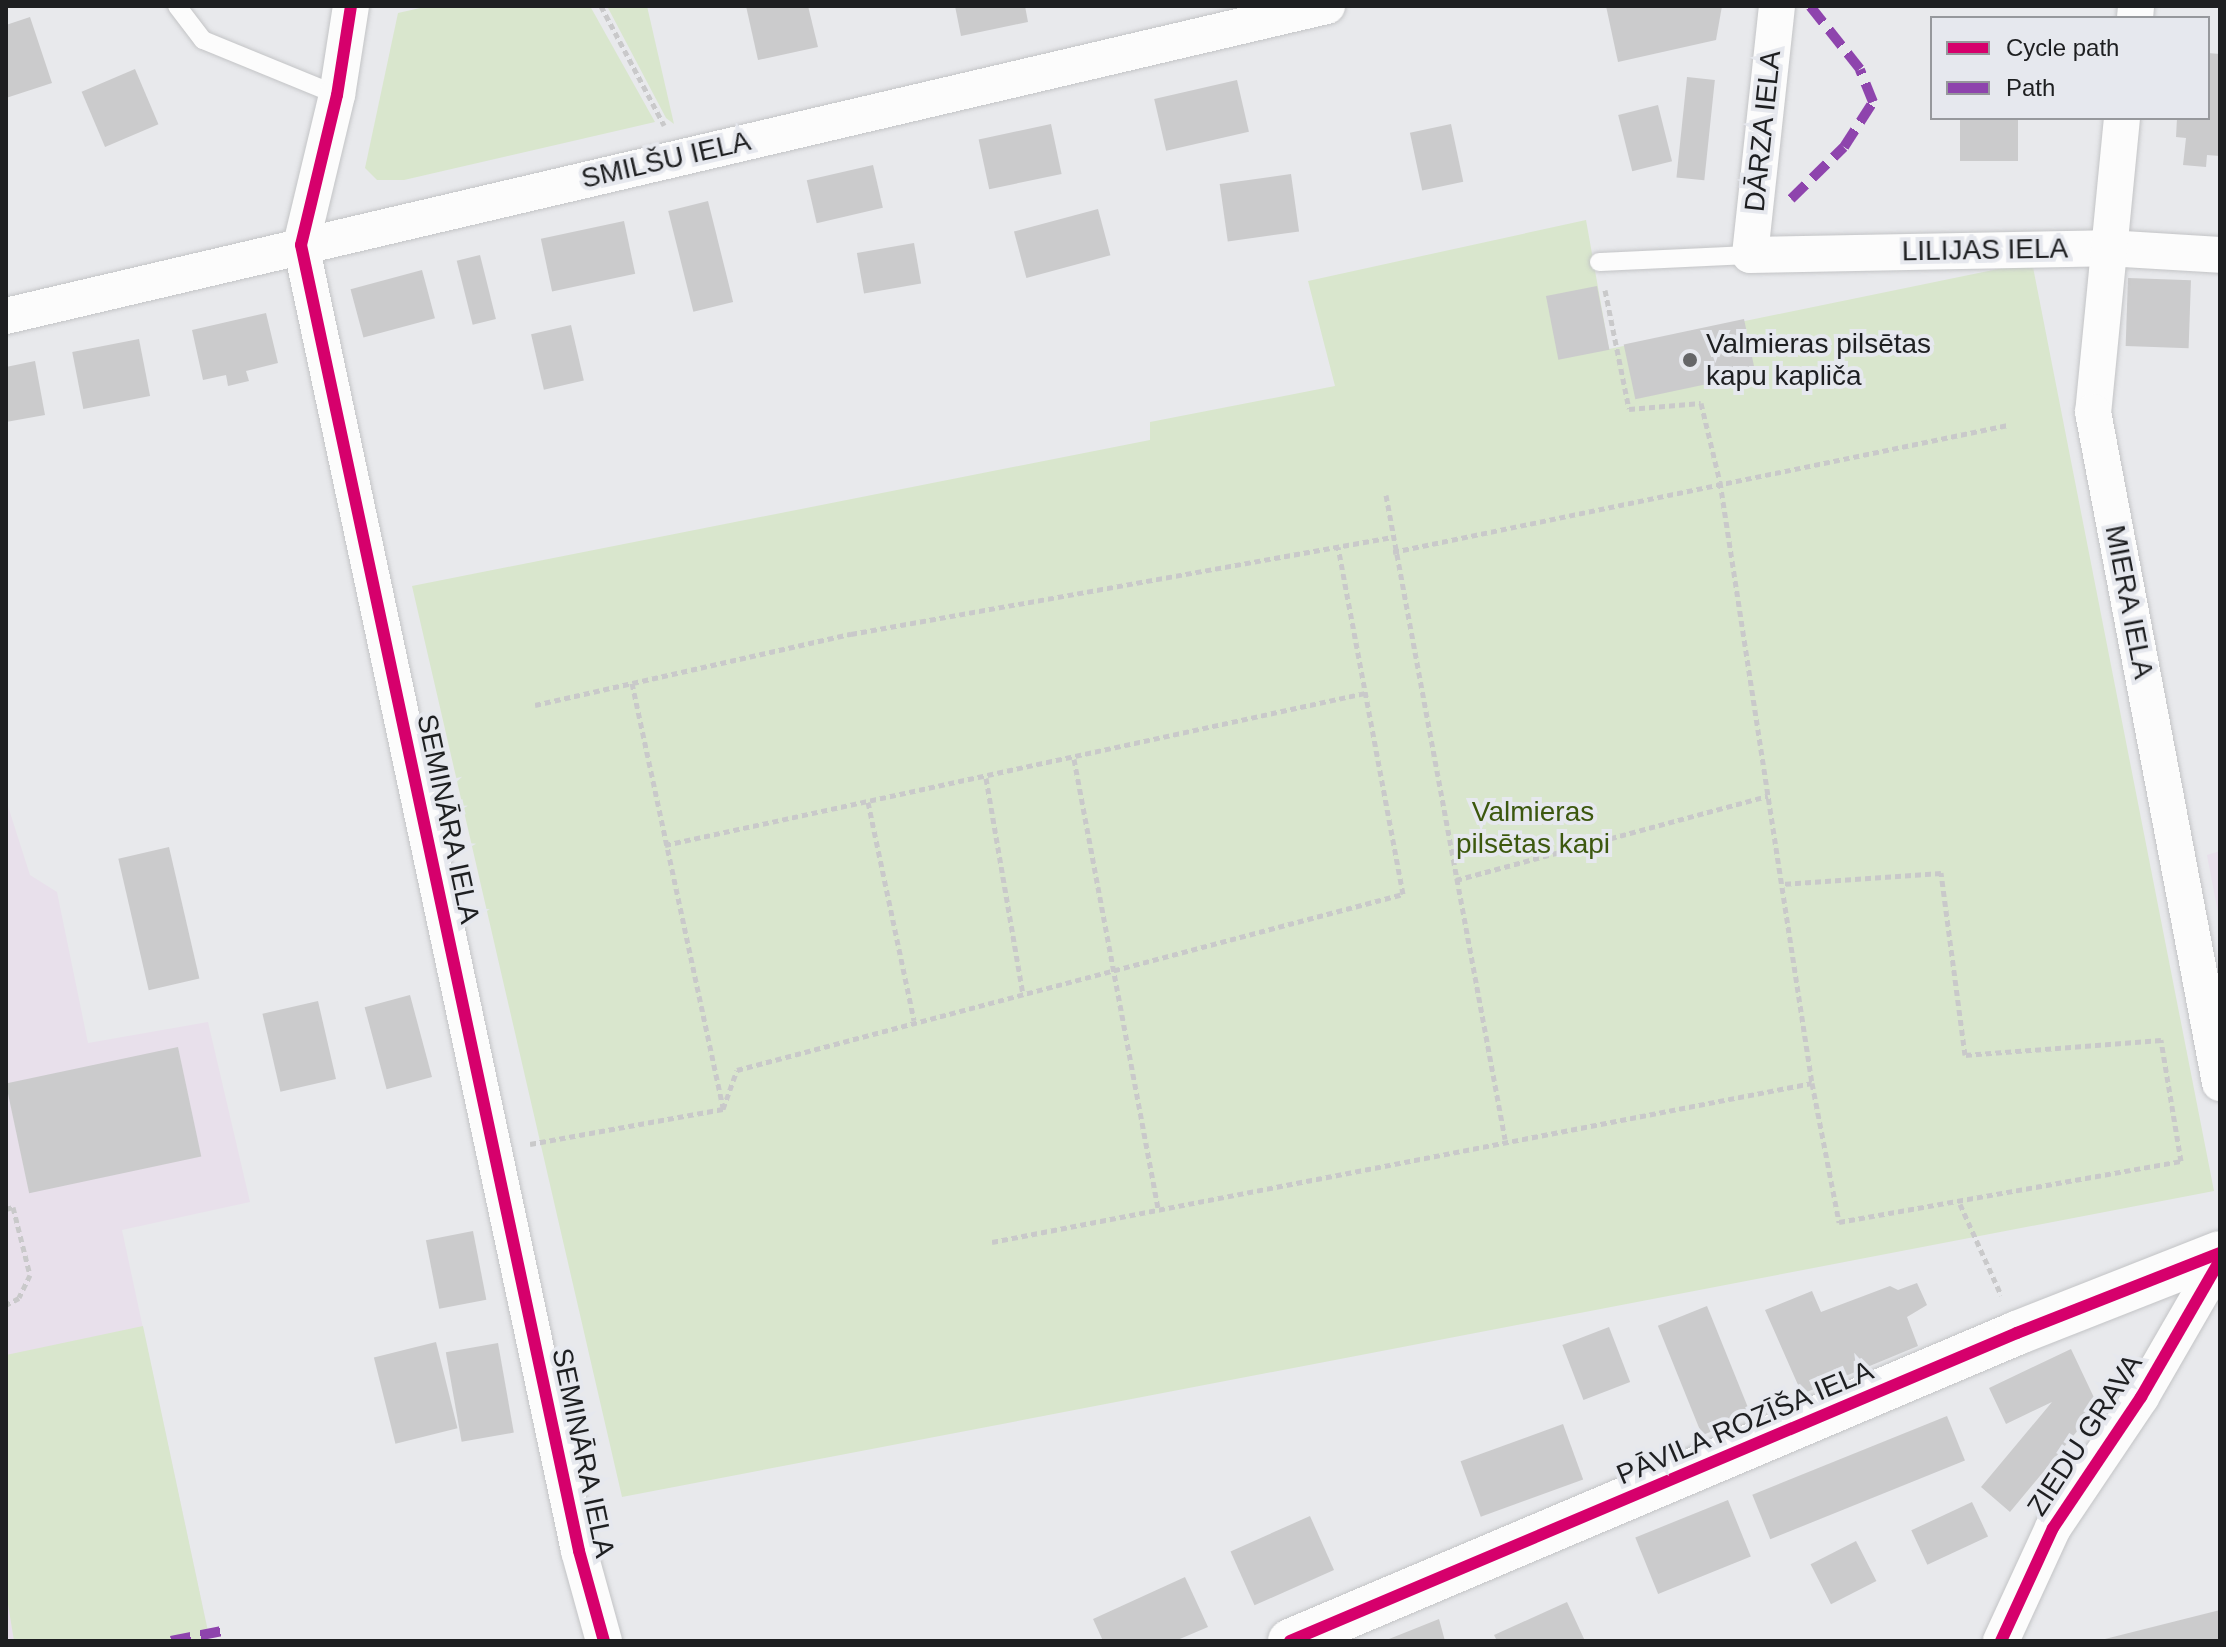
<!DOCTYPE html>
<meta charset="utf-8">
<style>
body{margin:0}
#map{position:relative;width:2226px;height:1647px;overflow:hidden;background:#e8e9ec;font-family:Arial,sans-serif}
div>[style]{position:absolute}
.education>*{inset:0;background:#e8e0eb}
.green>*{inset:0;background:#d9e6cd}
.building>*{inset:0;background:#cbcbcc;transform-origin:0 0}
.path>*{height:5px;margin-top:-2.5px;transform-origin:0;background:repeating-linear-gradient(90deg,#c9c9ca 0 6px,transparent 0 10px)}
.roads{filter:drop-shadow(0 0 2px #c3c4c6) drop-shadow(0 0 2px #c3c4c6)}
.service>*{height:18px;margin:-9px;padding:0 9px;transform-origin:9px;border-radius:9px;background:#fcfcfc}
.minor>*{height:36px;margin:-18px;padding:0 18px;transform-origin:18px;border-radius:18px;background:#fcfcfc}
.tertiary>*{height:44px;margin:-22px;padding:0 22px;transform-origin:22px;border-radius:22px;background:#fcfcfc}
.quiet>*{height:10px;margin-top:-5px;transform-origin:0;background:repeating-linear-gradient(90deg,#8e44ad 0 20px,transparent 0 30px)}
.cycleway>*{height:12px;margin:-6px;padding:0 6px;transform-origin:6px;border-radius:6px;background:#d6006c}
.dots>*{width:22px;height:22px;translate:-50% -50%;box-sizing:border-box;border:4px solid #e6e8ee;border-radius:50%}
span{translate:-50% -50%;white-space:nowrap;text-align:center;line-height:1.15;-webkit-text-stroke:8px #e6e8ee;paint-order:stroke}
.street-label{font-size:28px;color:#1e1f21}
.poi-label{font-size:28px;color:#1e1f21}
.left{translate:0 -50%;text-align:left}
.park-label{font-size:28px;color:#3c580e}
.frame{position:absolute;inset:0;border:8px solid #1e1f21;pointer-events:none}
.legend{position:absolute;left:1930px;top:16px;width:280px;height:104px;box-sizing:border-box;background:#e6e8ee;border:2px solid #96989c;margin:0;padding:10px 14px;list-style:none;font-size:24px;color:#1e1f21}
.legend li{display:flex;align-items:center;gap:16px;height:40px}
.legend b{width:40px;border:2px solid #96989c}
</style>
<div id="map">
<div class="education">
<i style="clip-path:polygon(6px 800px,30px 875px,57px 892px,88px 1043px,208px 1022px,250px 1202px,122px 1230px,210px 1641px,6px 1641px)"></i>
<i style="clip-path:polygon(2220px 851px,2220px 923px,2207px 855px)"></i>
</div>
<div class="green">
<i style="clip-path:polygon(429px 6px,590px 6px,655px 122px,404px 180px,377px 180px,365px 168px,398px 13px)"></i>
<i style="clip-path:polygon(607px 6px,647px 6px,674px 124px,666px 118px)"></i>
<i style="clip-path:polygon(1586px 220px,1609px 349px,2032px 262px,2214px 1191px,622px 1497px,412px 586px,1150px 440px,1150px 422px,1335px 386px,1308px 281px)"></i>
<i style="clip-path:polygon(143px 1326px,210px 1641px,14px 1641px,6px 1592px,6px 1355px)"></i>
</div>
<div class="building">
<i style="clip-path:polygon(746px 6px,808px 6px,818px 47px,758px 60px)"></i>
<i style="clip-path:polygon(955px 6px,1025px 6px,1028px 22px,961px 36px)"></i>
<i style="clip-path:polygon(1606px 6px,1722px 6px,1716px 40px,1618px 62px)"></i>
<i style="clip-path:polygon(30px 17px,52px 83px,6px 98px,6px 25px)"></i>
<i style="clip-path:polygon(2208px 53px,2220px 54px,2220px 156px,2207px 155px,2206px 167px,2183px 165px,2186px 138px,2176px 137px,2177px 118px,2208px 118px)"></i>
<i style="left:135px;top:69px;width:60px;height:58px;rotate:67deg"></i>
<i style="left:1687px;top:77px;width:28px;height:101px;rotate:6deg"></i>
<i style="left:1237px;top:80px;width:53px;height:85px;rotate:77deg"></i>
<i style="left:1658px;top:105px;width:58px;height:41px;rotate:76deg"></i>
<i style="left:1960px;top:118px;width:58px;height:43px"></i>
<i style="left:1051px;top:124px;width:51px;height:74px;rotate:78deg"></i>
<i style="left:1451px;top:124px;width:59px;height:42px;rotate:78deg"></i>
<i style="left:873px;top:165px;width:44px;height:68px;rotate:77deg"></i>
<i style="left:1291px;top:174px;width:58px;height:72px;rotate:82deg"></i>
<i style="left:708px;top:201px;width:104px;height:41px;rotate:76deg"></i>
<i style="left:1098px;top:209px;width:48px;height:87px;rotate:75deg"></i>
<i style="left:624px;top:221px;width:54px;height:85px;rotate:78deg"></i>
<i style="left:914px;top:243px;width:41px;height:58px;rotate:80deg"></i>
<i style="left:480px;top:255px;width:66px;height:24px;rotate:76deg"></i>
<i style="left:422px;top:270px;width:50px;height:74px;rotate:75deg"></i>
<i style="left:2128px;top:278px;width:63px;height:68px;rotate:2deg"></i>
<i style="left:1597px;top:286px;width:65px;height:52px;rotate:79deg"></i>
<i style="clip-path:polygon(266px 313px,278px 363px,246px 371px,249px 381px,228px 386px,226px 375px,203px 380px,192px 330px)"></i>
<i style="left:1744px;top:319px;width:56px;height:123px;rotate:78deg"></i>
<i style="left:571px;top:325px;width:57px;height:41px;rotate:77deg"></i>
<i style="left:139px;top:339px;width:58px;height:68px;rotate:79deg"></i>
<i style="clip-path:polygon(35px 361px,45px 415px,6px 422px,6px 367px)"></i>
<i style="left:169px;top:847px;width:135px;height:52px;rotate:77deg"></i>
<i style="left:410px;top:995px;width:85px;height:47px;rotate:75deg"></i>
<i style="left:318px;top:1001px;width:80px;height:57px;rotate:77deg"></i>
<i style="left:178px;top:1047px;width:112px;height:176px;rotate:78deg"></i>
<i style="left:473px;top:1231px;width:70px;height:48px;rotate:79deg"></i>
<i style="clip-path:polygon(1917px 1283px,1927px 1305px,1907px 1317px,1918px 1346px,1802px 1394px,1765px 1310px,1812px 1291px,1821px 1312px,1890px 1286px,1898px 1290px)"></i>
<i style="left:1707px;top:1306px;width:118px;height:53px;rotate:68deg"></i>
<i style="left:1609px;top:1327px;width:59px;height:50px;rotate:69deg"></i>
<i style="left:436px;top:1342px;width:89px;height:64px;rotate:76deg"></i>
<i style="left:498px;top:1343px;width:91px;height:53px;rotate:80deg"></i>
<i style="clip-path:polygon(2071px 1349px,2098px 1406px,2010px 1512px,1981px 1487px,2052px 1402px,2006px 1424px,1989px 1388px)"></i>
<i style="left:1947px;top:1416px;width:48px;height:210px;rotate:68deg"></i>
<i style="left:1563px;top:1424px;width:59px;height:109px;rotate:70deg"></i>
<i style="left:1728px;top:1500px;width:61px;height:100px;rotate:68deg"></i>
<i style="left:1972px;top:1502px;width:38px;height:67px;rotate:65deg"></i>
<i style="left:1310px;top:1516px;width:59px;height:87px;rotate:66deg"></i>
<i style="left:1856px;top:1541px;width:45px;height:51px;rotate:63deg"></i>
<i style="clip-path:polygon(1185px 1577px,1208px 1627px,1175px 1641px,1103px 1641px,1093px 1619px)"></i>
<i style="clip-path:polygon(1567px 1602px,1585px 1641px,1497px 1641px,1494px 1635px)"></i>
<i style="clip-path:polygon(2220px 1610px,2220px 1641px,2102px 1641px,2101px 1640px)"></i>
<i style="clip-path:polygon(1439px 1619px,1445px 1641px,1384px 1641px)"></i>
</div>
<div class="path">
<i style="left:601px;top:6px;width:135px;rotate:62.1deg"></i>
<i style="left:1605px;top:290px;width:121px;rotate:78.6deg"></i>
<i style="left:1629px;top:409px;width:72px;rotate:-4.8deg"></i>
<i style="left:1701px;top:403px;width:81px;rotate:76.5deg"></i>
<i style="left:1720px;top:482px;width:608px;rotate:81.3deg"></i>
<i style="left:1812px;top:1083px;width:142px;rotate:79deg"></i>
<i style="left:1839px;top:1222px;width:347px;rotate:-10.1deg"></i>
<i style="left:2181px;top:1161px;width:123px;rotate:-99.4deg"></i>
<i style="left:2161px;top:1040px;width:197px;rotate:175.6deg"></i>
<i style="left:1965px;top:1055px;width:184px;rotate:-97.5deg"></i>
<i style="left:1941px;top:873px;width:159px;rotate:176deg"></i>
<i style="left:1386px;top:495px;width:655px;rotate:79.53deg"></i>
<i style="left:1393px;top:552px;width:628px;rotate:-11.67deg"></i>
<i style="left:632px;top:683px;width:436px;rotate:77.9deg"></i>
<i style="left:535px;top:705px;width:324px;rotate:-12.7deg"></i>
<i style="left:851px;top:634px;width:550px;rotate:-10.16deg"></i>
<i style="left:1074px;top:759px;width:458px;rotate:79.4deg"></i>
<i style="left:986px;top:778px;width:220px;rotate:80.3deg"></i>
<i style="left:868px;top:802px;width:223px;rotate:78.1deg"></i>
<i style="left:665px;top:845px;width:716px;rotate:-12.25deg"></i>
<i style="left:1456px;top:880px;width:323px;rotate:-15.1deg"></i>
<i style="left:530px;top:1144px;width:196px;rotate:-10.3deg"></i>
<i style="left:723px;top:1109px;width:41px;rotate:-70.3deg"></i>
<i style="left:737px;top:1070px;width:689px;rotate:-14.8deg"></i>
<i style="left:1403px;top:894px;width:353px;rotate:-100.6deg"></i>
<i style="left:1960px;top:1204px;width:100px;rotate:65.7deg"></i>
<i style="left:6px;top:1209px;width:7px;rotate:-16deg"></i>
<i style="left:13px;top:1207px;width:70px;rotate:76deg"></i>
<i style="left:30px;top:1275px;width:25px;rotate:116deg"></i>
<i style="left:19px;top:1298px;width:15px;rotate:152deg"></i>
<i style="left:992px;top:1242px;width:835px;rotate:-10.97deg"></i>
</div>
<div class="roads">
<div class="service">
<i style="left:177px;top:6px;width:43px;rotate:52.6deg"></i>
<i style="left:203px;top:40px;width:145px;rotate:22.3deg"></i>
<i style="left:1599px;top:262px;width:151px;rotate:-2.7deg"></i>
</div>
<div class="minor">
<i style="left:351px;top:6px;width:90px;rotate:98.9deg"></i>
<i style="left:337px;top:95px;width:154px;rotate:103.5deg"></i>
<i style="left:301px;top:245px;width:1335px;rotate:77.98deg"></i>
<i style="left:579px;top:1551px;width:93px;rotate:74.5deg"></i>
<i style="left:1777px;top:6px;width:250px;rotate:96.2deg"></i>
<i style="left:1750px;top:255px;width:357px;rotate:-1.1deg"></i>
<i style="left:2107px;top:248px;width:113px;rotate:3.5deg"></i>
<i style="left:2135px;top:18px;width:12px;rotate:-85deg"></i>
<i style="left:2122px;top:118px;width:295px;rotate:95.6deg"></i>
<i style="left:2093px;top:412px;width:683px;rotate:79.28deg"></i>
<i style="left:6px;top:316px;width:1357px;rotate:-13.21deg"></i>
<i style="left:2001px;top:1641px;width:124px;rotate:-65.3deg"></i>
<i style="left:2053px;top:1528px;width:158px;rotate:-56.1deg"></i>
<i style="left:2141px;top:1397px;width:158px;rotate:-60deg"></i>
</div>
<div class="tertiary">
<i style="left:1290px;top:1641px;width:790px;rotate:-22.96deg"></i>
<i style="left:2017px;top:1333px;width:218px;rotate:-21.5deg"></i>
</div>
</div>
<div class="quiet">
<i style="left:1791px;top:199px;width:74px;rotate:-44.5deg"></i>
<i style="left:1844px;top:147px;width:54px;rotate:-57.2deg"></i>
<i style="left:1873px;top:102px;width:35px;rotate:-112deg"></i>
<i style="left:1860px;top:69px;width:80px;rotate:-128.4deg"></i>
<i style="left:171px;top:1641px;width:52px;rotate:-11.1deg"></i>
</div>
<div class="cycleway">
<i style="left:351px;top:6px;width:90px;rotate:98.9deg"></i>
<i style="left:337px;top:95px;width:154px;rotate:103.5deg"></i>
<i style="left:301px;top:245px;width:1335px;rotate:77.98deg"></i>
<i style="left:579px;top:1551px;width:93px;rotate:74.5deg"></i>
<i style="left:1290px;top:1641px;width:790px;rotate:-22.96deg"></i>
<i style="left:2017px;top:1333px;width:218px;rotate:-21.5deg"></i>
<i style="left:2001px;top:1641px;width:124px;rotate:-65.3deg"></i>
<i style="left:2053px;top:1528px;width:158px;rotate:-56.1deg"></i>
<i style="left:2141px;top:1397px;width:158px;rotate:-60deg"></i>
</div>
<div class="dots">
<i style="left:1690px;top:360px;background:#656668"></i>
</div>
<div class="street-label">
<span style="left:1763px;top:131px;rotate:-84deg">DĀRZA IELA</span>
<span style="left:666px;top:160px;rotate:-13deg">SMILŠU IELA</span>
<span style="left:1985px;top:250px;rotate:-1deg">LILIJAS IELA</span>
<span style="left:2129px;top:602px;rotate:79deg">MIERA IELA</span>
<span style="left:448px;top:819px;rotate:78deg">SEMINĀRA IELA</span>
<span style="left:1745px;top:1423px;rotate:-23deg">PĀVILA ROZĪŠA IELA</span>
<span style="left:2085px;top:1435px;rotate:-57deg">ZIEDU GRAVA</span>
<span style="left:583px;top:1453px;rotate:78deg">SEMINĀRA IELA</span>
</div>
<div class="poi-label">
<span class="left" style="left:1706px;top:360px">Valmieras pilsētas<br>kapu kapliča</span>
</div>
<div class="park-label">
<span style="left:1533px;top:828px">Valmieras<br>pilsētas kapi</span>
</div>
<div class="frame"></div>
<ul class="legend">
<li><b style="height:10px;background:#d6006c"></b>Cycle path</li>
<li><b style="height:10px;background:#8e44ad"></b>Path</li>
</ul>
</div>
